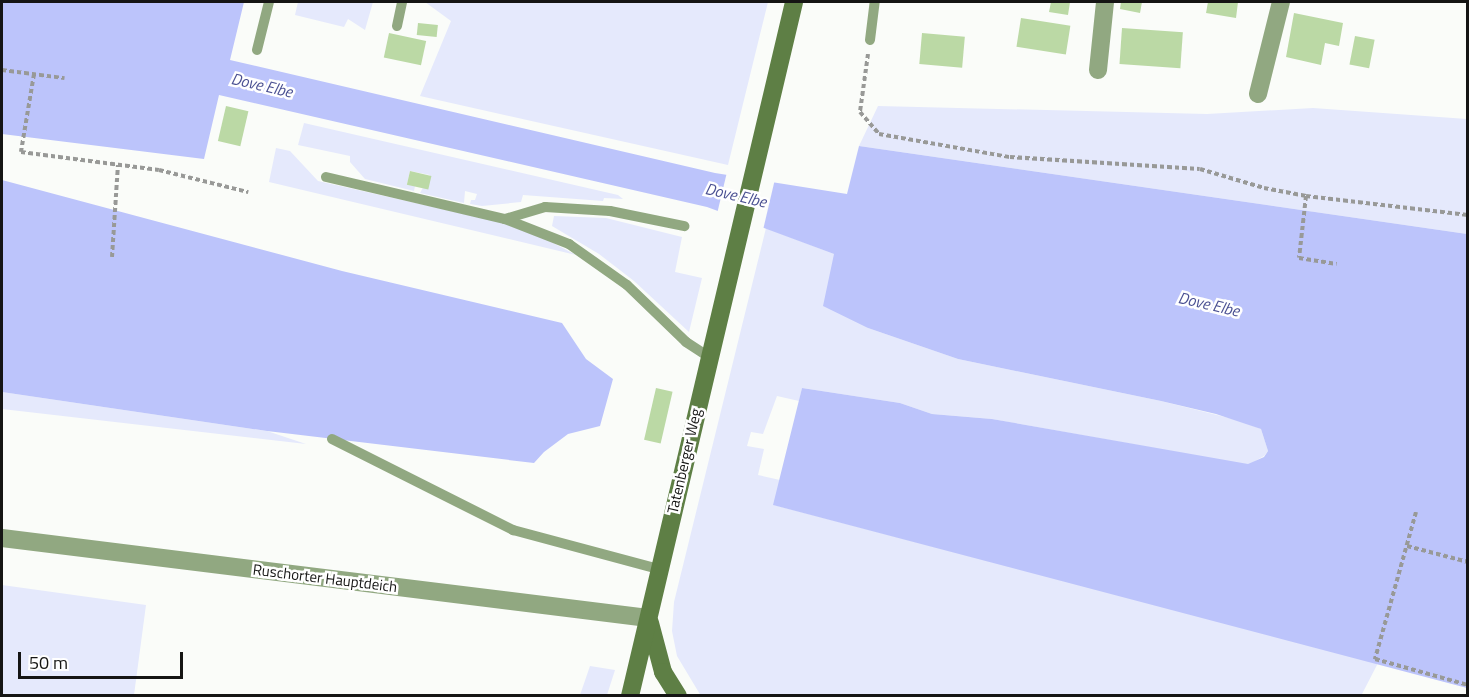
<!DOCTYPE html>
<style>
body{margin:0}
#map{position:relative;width:1469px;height:697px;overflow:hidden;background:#fafcf9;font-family:"Titillium Web",sans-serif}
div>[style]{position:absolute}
.green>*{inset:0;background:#e5e9fc}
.water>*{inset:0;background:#bcc4fb}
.pier>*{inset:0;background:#fafcf9}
.building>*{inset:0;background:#bbd9a5;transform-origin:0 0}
.path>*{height:4px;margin-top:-2px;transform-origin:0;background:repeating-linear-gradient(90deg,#989997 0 4.5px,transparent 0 7.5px)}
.lane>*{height:10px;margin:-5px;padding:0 5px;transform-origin:5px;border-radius:5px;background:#91a881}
.street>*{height:18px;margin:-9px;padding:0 9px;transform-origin:9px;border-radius:9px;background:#91a881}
.secondary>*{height:18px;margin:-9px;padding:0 9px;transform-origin:9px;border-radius:9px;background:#5e7f45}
span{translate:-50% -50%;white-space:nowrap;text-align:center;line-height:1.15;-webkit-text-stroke:5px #fff;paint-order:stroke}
.street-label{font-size:15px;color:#151514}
.water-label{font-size:16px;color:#4a5092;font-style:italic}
.frame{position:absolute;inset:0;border:3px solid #151514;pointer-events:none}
.scale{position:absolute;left:18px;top:652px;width:165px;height:27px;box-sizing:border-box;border:3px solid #151514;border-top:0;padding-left:8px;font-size:18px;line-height:21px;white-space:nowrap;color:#151514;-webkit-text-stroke:4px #fff;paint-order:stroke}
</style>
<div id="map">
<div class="green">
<i style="clip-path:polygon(298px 2px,373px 2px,365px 30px,348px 19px,344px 27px,295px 15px)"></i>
<i style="clip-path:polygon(425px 2px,768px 2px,728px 165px,420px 96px,451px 21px)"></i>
<i style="clip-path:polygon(878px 106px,1207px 114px,1313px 108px,1467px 119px,1467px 234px,859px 146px)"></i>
<i style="clip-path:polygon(304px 123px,618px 195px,623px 199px,604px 198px,603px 201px,523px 195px,521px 202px,482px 206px,470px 204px,471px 200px,475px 200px,477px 194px,465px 191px,464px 203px,420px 193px,430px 175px,410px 171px,407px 184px,415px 186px,414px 191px,365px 179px,350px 162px,350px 156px,298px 145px)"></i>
<i style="clip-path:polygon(276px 148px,290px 151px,318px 181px,500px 222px,538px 235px,576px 255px,269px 182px)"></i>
<i style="clip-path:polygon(554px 216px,606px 218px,682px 237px,675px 272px,702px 278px,689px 332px,634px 281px,599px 254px,552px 226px)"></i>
<i style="clip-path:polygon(766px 228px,834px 254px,868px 328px,958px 359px,1161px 401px,1241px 421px,1261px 429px,1268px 451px,1264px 456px,1248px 465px,992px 419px,932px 414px,900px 403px,802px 388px,799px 401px,777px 396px,763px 434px,751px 432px,747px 446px,764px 449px,758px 475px,780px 480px,774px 505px,1378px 663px,1361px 696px,701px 696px,677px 656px,672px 631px,674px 602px)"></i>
<i style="clip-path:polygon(2px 392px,267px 431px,306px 444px,2px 409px)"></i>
<i style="clip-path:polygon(2px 585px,146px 605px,134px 695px,2px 695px)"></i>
<i style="clip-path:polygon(590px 666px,615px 670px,607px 695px,580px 695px)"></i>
</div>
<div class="water">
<i style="clip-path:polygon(2px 2px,244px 2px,230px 60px,715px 173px,847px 194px,859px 146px,1467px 234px,1467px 688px,773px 505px,802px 388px,900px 403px,932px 414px,992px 419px,1248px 464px,1264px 457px,1268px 451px,1261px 429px,1216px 414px,1161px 401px,958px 359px,868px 328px,823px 306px,834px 254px,707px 207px,219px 95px,204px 159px,2px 134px)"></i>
<i style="clip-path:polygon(2px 180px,342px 271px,562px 323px,586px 359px,613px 379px,600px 426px,568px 434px,544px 452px,534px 463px,267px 431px,2px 392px)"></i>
</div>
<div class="pier">
<i style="clip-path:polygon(727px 172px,775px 179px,763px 230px,717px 214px)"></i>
</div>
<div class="building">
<i style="clip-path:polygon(1051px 2px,1070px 2px,1068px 15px,1049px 12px)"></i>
<i style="clip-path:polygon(1121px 2px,1142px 2px,1140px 13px,1120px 9px)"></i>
<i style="clip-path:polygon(1208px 2px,1238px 2px,1236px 18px,1206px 13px)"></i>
<i style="clip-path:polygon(1294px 13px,1343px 23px,1339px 46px,1325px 43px,1321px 65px,1286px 57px)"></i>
<i style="left:1021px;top:18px;width:50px;height:29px;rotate:9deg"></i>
<i style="left:418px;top:23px;width:20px;height:12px;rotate:6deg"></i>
<i style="left:1122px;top:28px;width:61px;height:36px;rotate:4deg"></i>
<i style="left:389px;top:33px;width:38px;height:25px;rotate:12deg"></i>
<i style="left:922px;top:33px;width:43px;height:31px;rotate:5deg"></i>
<i style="left:1355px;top:36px;width:20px;height:29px;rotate:11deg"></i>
<i style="left:226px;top:106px;width:23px;height:36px;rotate:13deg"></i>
<i style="left:410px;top:171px;width:22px;height:14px;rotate:13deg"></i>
<i style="left:656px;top:388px;width:17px;height:53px;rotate:13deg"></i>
</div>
<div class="path">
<i style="left:868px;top:54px;width:59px;rotate:97.9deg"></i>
<i style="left:860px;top:112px;width:29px;rotate:49deg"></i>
<i style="left:879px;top:134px;width:133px;rotate:10deg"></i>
<i style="left:1010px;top:157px;width:190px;rotate:3.6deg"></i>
<i style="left:1200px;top:169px;width:67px;rotate:16.5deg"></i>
<i style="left:1264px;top:188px;width:43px;rotate:10.8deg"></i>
<i style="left:1306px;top:196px;width:163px;rotate:6.7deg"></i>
<i style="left:2px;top:70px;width:63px;rotate:7.4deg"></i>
<i style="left:34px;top:74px;width:79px;rotate:99.5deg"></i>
<i style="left:21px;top:152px;width:139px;rotate:7.4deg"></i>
<i style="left:159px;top:170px;width:92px;rotate:13.9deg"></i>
<i style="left:1306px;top:196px;width:62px;rotate:96.4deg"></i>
<i style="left:1299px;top:258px;width:38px;rotate:9deg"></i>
<i style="left:112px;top:257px;width:92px;rotate:-86.3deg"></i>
<i style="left:1416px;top:512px;width:153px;rotate:105.6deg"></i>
<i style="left:1375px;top:659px;width:97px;rotate:15.6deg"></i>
<i style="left:1407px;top:546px;width:63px;rotate:14.7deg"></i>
</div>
<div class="lane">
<i style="left:397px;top:26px;width:25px;rotate:-78deg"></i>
<i style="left:870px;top:40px;width:38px;rotate:-83deg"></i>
<i style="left:257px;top:50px;width:49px;rotate:-76deg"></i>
<i style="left:326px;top:177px;width:184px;rotate:13.2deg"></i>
<i style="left:505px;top:219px;width:69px;rotate:21.3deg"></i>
<i style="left:569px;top:244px;width:71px;rotate:35.3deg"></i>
<i style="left:627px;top:285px;width:82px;rotate:44deg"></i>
<i style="left:686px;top:342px;width:27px;rotate:33deg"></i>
<i style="left:505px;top:219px;width:42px;rotate:-16.7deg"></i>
<i style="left:545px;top:207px;width:65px;rotate:3.5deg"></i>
<i style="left:610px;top:211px;width:76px;rotate:11.5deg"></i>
<i style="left:332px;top:439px;width:203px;rotate:26.7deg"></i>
<i style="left:513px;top:530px;width:151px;rotate:15deg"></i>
</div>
<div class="street">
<i style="left:1098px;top:70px;width:68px;rotate:-84.1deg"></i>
<i style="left:1258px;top:94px;width:95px;rotate:-76deg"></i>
<i style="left:2px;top:538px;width:651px;rotate:7.06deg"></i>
</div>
<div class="secondary">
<i style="left:650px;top:623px;width:51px;rotate:75.1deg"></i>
<i style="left:663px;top:672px;width:28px;rotate:58deg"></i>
<i style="left:630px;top:696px;width:713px;rotate:-76.7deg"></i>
</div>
<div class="street-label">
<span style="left:684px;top:461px;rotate:-77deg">Tatenberger Weg</span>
<span style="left:325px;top:578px;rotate:7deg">Ruschorter Hauptdeich</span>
</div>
<div class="water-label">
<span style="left:262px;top:85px;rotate:13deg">Dove Elbe</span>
<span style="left:736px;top:195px;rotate:13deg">Dove Elbe</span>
<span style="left:1209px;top:304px;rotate:13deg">Dove Elbe</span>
</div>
<div class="frame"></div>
<div class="scale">50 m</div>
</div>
